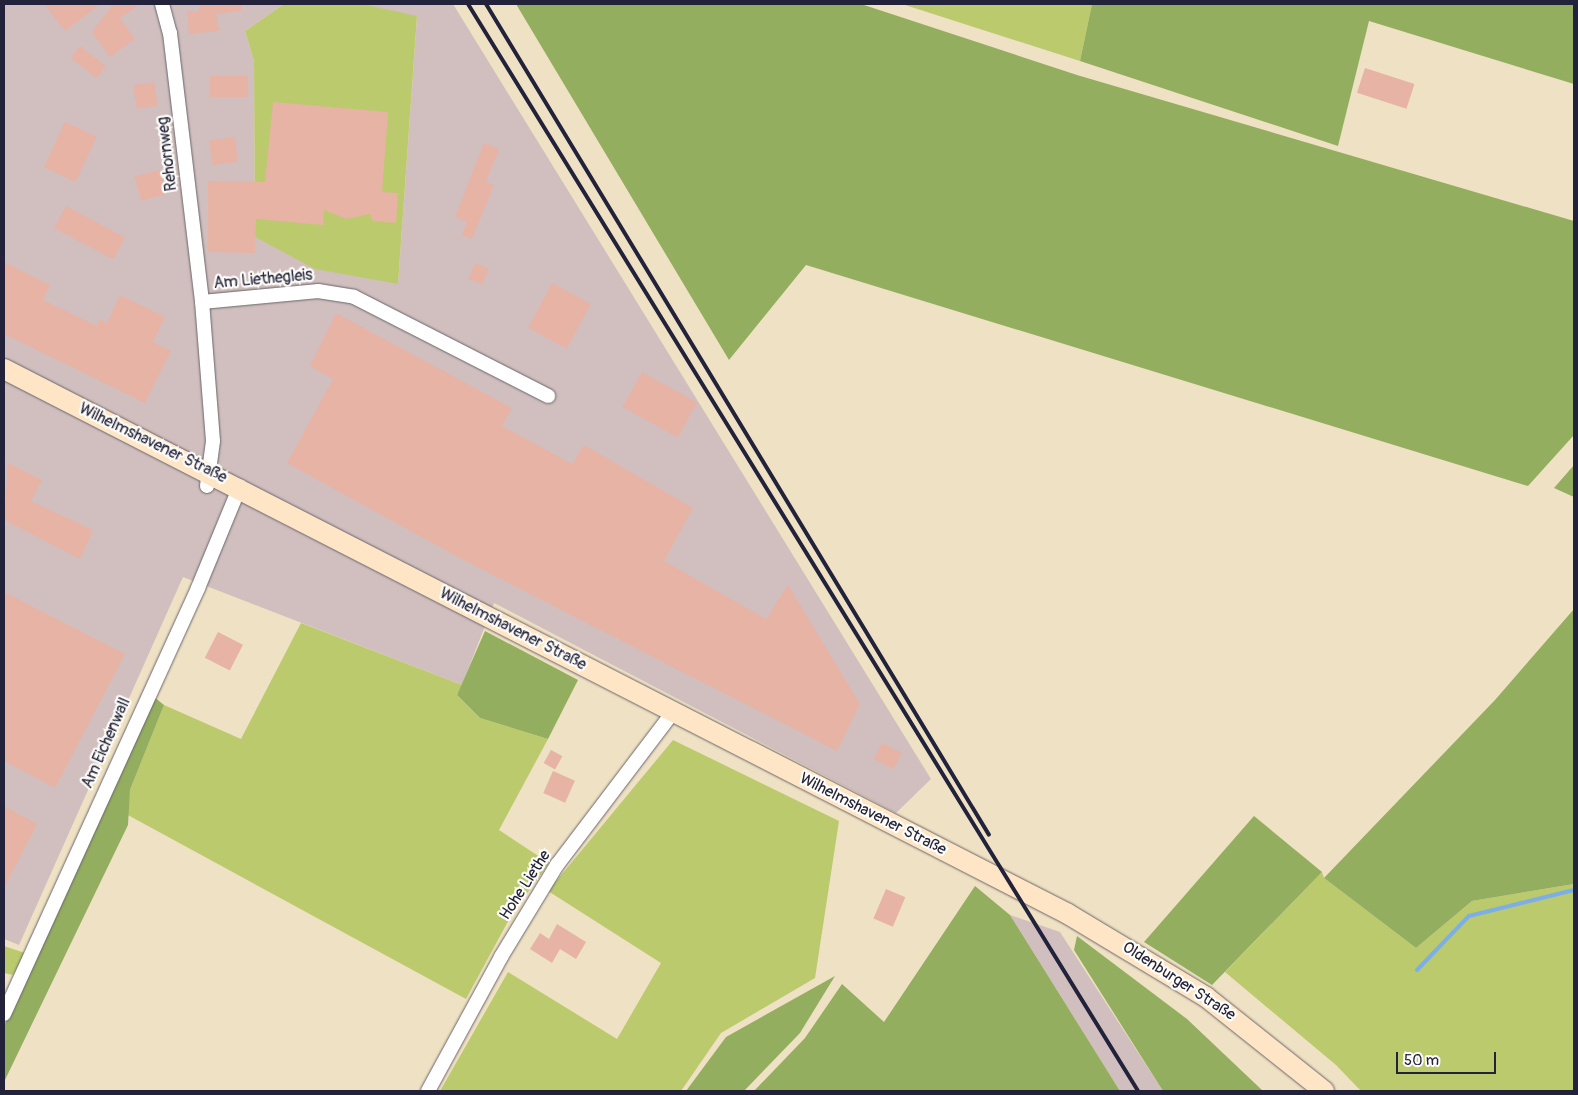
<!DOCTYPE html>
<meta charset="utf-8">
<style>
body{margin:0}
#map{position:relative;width:1578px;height:1095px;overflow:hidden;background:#efe1c3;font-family:Pangolin,sans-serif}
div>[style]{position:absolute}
.industrial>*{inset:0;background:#d1bfbf}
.green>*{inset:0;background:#bbca6d}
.forest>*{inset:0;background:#94ae60}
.stream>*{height:4px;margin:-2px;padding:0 2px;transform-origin:2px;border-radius:2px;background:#7caee8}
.building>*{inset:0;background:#e6b3a4;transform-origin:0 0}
.roads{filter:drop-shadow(0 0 1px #6a656b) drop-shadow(0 0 1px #6a656b)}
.street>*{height:14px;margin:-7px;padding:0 7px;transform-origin:7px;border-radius:7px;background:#fff}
.secondary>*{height:20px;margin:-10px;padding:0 10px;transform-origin:10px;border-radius:10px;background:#fde5c5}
.rail>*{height:4px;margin:-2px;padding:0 2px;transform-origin:2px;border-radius:2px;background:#22223b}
span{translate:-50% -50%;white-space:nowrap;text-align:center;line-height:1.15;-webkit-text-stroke:4.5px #fdfcf7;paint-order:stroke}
.street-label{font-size:16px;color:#22223b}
.frame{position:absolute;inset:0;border:5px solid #22223b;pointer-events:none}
.scale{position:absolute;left:1396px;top:1052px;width:100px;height:22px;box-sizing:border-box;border:2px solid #22223b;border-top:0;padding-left:6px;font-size:15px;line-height:18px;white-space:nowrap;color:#22223b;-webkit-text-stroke:4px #fdfcf7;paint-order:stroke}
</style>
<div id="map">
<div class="industrial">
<i style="clip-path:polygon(4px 4px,284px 4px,245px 31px,254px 61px,255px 237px,398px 284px,417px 17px,363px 4px,453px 4px,931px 779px,896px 813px,494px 603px,462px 685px,183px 577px,19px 945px,4px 939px)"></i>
<i style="clip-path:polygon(1010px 915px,1060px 932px,1163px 1091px,1120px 1091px)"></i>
</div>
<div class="green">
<i style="clip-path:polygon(284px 4px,363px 4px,417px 16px,398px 284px,315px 269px,255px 237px,254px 61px,245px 31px)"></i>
<i style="clip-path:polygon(902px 4px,1092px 4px,1080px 61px)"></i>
<i style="clip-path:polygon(301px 623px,462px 685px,457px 695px,480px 718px,548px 739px,499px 830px,549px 863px,512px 914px,466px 999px,126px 814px,130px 790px,164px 705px,241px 739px)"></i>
<i style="clip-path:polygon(673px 740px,839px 821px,815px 978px,721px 1033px,681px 1091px,440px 1091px,508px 972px,617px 1039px,661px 963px,548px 891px)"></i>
<i style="clip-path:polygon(1322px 872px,1324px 878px,1416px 948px,1472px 901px,1574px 884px,1574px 1091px,1361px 1091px,1336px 1065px,1225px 972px)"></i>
<i style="clip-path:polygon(4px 946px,25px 953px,13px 975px,4px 973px)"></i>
</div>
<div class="forest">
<i style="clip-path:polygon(516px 4px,861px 4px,1077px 75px,1574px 221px,1574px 435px,1528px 486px,806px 265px,729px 360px)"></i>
<i style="clip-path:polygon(1092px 4px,1574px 4px,1574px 84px,1369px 21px,1338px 146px,1080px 61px)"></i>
<i style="clip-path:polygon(1574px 465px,1574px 497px,1554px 488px)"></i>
<i style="clip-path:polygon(1574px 609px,1574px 884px,1472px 901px,1416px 948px,1324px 878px,1495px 700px)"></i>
<i style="clip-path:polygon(485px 631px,578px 680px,548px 739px,480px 718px,457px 695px)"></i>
<i style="clip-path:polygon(154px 697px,164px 705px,130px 790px,128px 825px,4px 1082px,4px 1026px)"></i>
<i style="clip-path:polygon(1254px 816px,1322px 872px,1212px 985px,1144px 942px)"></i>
<i style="clip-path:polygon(975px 886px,1010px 915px,1120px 1091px,754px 1091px,805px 1038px,842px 984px,884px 1022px)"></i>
<i style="clip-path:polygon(1077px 936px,1187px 1019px,1263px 1091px,1163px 1091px,1074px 950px)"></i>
<i style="clip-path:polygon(835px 976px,800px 1033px,744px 1091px,686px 1091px,726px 1037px)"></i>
</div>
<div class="stream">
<i style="left:1417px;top:970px;width:75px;rotate:-46.1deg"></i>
<i style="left:1469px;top:916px;width:108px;rotate:-13.9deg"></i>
</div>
<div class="building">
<i style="clip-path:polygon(44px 4px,101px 4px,65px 31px)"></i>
<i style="clip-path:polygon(113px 4px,141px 4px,120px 18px,135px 39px,110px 57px,92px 32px)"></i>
<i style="clip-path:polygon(200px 4px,241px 4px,241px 11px,216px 14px,219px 31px,189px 34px,187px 11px,199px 11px)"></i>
<i style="left:80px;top:46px;width:33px;height:15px;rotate:38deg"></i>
<i style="left:1365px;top:68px;width:52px;height:26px;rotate:18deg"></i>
<i style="left:210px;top:76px;width:38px;height:21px"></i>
<i style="left:154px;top:82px;width:24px;height:21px;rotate:81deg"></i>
<i style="clip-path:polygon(273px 102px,388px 112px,382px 192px,398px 193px,396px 223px,373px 221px,370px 214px,346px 219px,324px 210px,323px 225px,256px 219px,255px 253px,208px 252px,208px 181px,265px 182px)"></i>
<i style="left:65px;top:122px;width:35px;height:50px;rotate:25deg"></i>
<i style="left:235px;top:137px;width:25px;height:26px;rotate:83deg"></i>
<i style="clip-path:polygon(484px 143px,499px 149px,486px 182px,494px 185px,472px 239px,462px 235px,467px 222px,455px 217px)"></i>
<i style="left:160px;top:170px;width:25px;height:26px;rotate:76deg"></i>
<i style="left:66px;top:206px;width:67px;height:25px;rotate:28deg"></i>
<i style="clip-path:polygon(4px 262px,50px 285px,43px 300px,97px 326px,100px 319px,107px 323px,120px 295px,165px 317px,153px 342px,171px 351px,145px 403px,4px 334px)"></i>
<i style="left:475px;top:263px;width:15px;height:17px;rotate:23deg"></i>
<i style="left:552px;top:283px;width:44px;height:51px;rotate:28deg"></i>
<i style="clip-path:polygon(336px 313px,512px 408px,502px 426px,572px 464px,584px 445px,693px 508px,664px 561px,766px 619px,788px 585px,860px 704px,837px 751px,454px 555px,287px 463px,333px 379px,310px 366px)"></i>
<i style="left:642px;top:372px;width:63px;height:40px;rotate:29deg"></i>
<i style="clip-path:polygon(8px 463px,42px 480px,31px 501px,93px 530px,80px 559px,4px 520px)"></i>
<i style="clip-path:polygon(4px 592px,125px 654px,55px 788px,4px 761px)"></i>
<i style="left:218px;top:632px;width:28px;height:29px;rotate:27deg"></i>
<i style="left:882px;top:743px;width:22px;height:18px;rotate:27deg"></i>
<i style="left:551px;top:750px;width:13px;height:15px;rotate:29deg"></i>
<i style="left:553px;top:771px;width:24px;height:24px;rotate:24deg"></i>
<i style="clip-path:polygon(4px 806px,37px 824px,4px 888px)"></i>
<i style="left:886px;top:889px;width:21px;height:32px;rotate:23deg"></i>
<i style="clip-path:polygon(557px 924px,586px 942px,576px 959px,560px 949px,552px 963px,530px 949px,540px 933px,549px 939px)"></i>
</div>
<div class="roads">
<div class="street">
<i style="left:162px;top:4px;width:30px;rotate:75deg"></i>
<i style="left:170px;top:33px;width:271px;rotate:83.2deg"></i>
<i style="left:207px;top:486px;width:45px;rotate:-82.4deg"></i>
<i style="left:213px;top:441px;width:139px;rotate:-94.5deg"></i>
<i style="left:202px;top:302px;width:117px;rotate:-5.4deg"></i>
<i style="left:318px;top:291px;width:36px;rotate:9deg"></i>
<i style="left:354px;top:297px;width:218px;rotate:27deg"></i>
<i style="left:4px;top:1014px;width:468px;rotate:-65.5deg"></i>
<i style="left:198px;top:588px;width:110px;rotate:-67.6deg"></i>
<i style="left:428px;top:1091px;width:153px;rotate:-61.4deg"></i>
<i style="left:501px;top:957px;width:108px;rotate:-58.7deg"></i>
<i style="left:557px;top:865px;width:193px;rotate:-52.8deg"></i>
</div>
<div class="secondary">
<i style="left:4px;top:369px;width:1195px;rotate:27.12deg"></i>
<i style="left:1068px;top:914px;width:161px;rotate:31deg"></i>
<i style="left:1206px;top:997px;width:151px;rotate:38.5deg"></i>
</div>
</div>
<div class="rail">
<i style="left:468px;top:4px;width:1277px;rotate:58.35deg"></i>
<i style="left:486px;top:4px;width:971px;rotate:58.81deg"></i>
</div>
<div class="street-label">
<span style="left:167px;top:154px;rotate:-97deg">Rehornweg</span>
<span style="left:263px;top:279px;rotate:-5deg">Am Liethegleis</span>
<span style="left:153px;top:443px;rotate:26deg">Wilhelmshavener Straße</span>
<span style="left:513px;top:629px;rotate:27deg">Wilhelmshavener Straße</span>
<span style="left:106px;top:743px;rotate:-66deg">Am Eichenwall</span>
<span style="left:873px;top:814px;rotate:27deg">Wilhelmshavener Straße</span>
<span style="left:525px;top:885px;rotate:-57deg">Hohe Liethe</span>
<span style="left:1179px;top:981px;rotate:33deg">Oldenburger Straße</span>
</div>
<div class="frame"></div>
<div class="scale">50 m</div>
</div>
